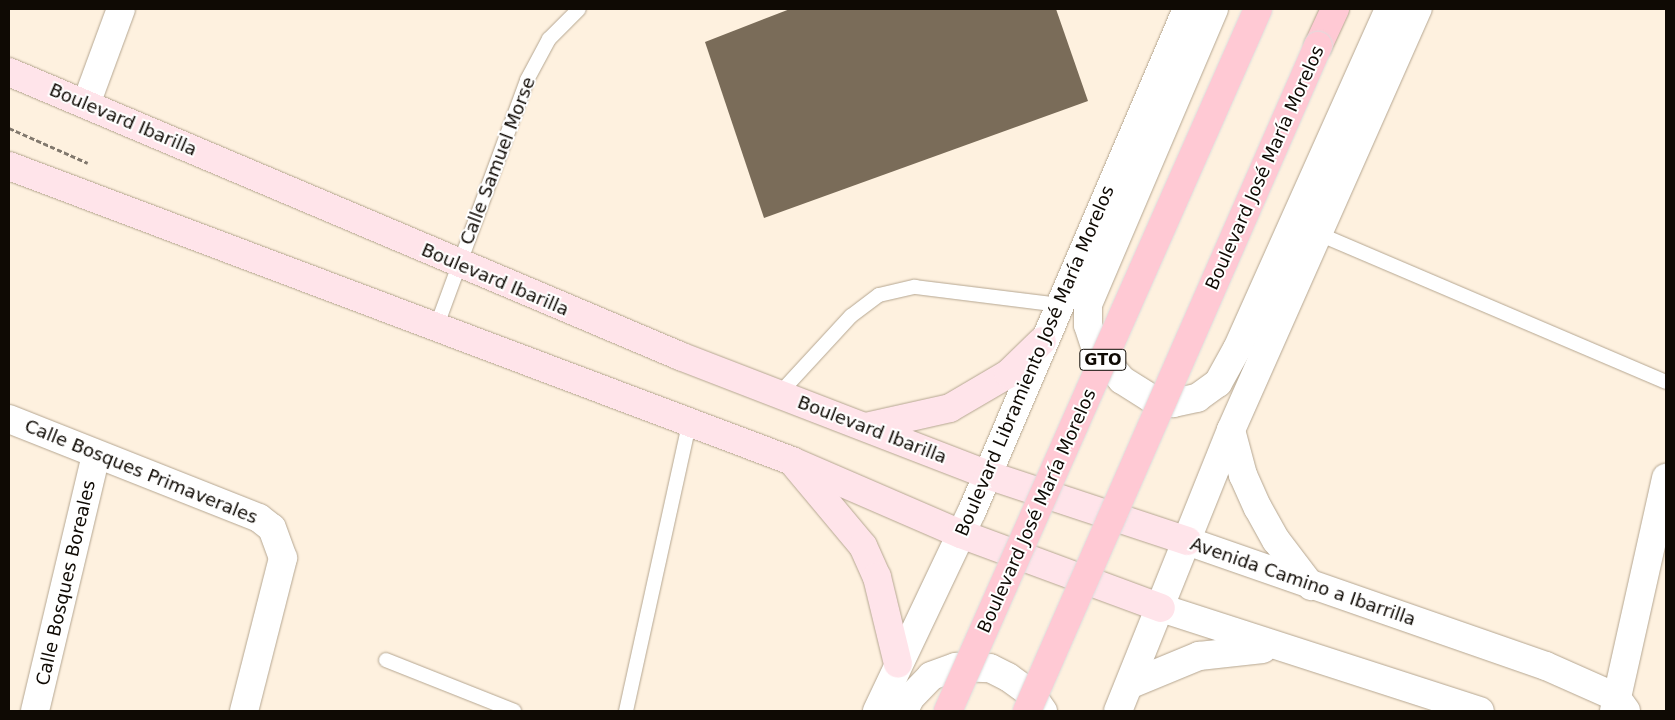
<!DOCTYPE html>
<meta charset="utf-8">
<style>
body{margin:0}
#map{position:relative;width:1675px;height:720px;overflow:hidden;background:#fef1df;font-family:"DejaVu Sans",sans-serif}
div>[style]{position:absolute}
.building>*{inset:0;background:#7a6c59}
.path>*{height:3px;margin-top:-1.5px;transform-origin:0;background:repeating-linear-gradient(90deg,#81786d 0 5px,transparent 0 7.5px)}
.roads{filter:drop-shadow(0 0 1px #b5a691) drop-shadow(0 0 1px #b5a691)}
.service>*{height:14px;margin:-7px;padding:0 7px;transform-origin:7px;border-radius:7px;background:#fff}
.minor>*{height:28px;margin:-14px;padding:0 14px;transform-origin:14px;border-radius:14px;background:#fff}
.tertiary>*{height:28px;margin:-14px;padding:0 14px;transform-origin:14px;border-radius:14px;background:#fff}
.secondary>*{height:28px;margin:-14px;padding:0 14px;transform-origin:14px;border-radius:14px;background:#ffe4ea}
.primary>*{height:28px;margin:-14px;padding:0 14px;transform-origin:14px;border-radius:14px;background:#ffc9d4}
.bridges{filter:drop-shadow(0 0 1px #dddddc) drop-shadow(0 0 1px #dddddc)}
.primary-bridge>*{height:28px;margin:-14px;padding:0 14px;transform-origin:14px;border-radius:14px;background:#ffc9d4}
span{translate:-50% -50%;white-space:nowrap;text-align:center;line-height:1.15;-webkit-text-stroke:4px #fff;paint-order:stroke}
.shield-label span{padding:1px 4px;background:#fff;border:1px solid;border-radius:4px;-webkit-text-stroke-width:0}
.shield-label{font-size:16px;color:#0f0a04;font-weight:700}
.street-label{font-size:18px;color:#0f0a04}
.frame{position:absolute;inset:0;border:10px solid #0f0a04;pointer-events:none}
</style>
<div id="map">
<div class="building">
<i style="clip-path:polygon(790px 9px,1056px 9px,1088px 101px,764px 218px,705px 42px)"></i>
</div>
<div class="path">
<i style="left:9px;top:128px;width:86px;rotate:23.9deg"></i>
</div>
<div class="roads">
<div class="service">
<i style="left:1319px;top:234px;width:377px;rotate:23.1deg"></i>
<i style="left:437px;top:325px;width:261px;rotate:-69.8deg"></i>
<i style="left:527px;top:80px;width:47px;rotate:-61.8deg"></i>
<i style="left:549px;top:39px;width:42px;rotate:-45deg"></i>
<i style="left:779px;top:394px;width:106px;rotate:-47.3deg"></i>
<i style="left:851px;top:316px;width:35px;rotate:-37deg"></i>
<i style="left:879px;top:295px;width:37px;rotate:-13deg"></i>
<i style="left:915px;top:287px;width:145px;rotate:7.1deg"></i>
<i style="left:386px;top:660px;width:138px;rotate:21.7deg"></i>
<i style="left:626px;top:711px;width:294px;rotate:-77.6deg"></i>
</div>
<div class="minor">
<i style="left:86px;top:104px;width:101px;rotate:-69.8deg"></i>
<i style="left:9px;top:419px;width:269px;rotate:21.6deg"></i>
<i style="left:259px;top:518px;width:16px;rotate:38deg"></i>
<i style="left:272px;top:528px;width:32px;rotate:70deg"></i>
<i style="left:283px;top:558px;width:158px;rotate:104.3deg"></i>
<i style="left:35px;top:711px;width:263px;rotate:-76.6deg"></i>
<i style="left:1614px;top:711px;width:239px;rotate:-77.4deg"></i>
</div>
<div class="tertiary">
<i style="left:1214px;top:9px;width:322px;rotate:113.1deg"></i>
<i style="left:1088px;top:305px;width:20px;rotate:90deg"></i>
<i style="left:1088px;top:325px;width:25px;rotate:72deg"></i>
<i style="left:1096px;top:349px;width:40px;rotate:50deg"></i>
<i style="left:1122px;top:380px;width:34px;rotate:32deg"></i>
<i style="left:1151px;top:398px;width:23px;rotate:13deg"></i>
<i style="left:1173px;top:403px;width:25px;rotate:-12deg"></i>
<i style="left:1197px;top:398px;width:26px;rotate:-36deg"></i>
<i style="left:1218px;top:383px;width:39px;rotate:-61deg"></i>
<i style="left:1237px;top:349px;width:372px;rotate:-65.9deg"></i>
<i style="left:1231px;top:430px;width:47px;rotate:75.1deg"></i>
<i style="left:1243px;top:475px;width:36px;rotate:66deg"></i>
<i style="left:1258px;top:508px;width:37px;rotate:61deg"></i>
<i style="left:1276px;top:540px;width:58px;rotate:52.7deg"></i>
<i style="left:1187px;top:541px;width:380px;rotate:19.2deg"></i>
<i style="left:1546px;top:666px;width:77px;rotate:23.9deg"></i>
<i style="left:1616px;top:697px;width:17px;rotate:54deg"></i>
<i style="left:1161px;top:608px;width:335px;rotate:17.9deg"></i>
<i style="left:1131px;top:684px;width:74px;rotate:-22.4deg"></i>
<i style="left:1199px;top:656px;width:64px;rotate:-6.2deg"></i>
<i style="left:877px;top:711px;width:221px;rotate:-64.6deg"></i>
<i style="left:972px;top:511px;width:546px;rotate:-66.82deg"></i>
<i style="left:904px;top:711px;width:14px;rotate:-65deg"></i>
<i style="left:910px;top:698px;width:30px;rotate:-46deg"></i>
<i style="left:931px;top:676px;width:27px;rotate:-20deg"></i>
<i style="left:956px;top:667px;width:34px;rotate:2deg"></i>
<i style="left:990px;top:668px;width:20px;rotate:27deg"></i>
<i style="left:1008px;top:677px;width:29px;rotate:36deg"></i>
<i style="left:1031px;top:694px;width:21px;rotate:55deg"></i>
<i style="left:1118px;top:711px;width:303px;rotate:-68.1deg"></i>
<i style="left:1231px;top:430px;width:461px;rotate:-66.1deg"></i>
</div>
<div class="secondary">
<i style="left:9px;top:72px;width:729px;rotate:22.94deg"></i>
<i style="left:680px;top:356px;width:330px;rotate:21.1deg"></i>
<i style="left:988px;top:475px;width:210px;rotate:18.3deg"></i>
<i style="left:9px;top:166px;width:837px;rotate:20.64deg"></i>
<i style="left:792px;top:461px;width:184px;rotate:23.4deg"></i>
<i style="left:961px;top:534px;width:213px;rotate:20.3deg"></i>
<i style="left:866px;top:427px;width:86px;rotate:-12.7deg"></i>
<i style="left:950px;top:408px;width:67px;rotate:-30.4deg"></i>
<i style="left:1008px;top:374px;width:47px;rotate:-44.1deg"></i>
<i style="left:796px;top:466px;width:104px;rotate:50.1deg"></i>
<i style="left:863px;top:546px;width:34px;rotate:66deg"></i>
<i style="left:877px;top:577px;width:89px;rotate:76.4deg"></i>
</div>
<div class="primary">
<i style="left:1318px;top:46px;width:41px;rotate:-65.3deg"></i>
</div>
</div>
<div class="bridges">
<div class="primary-bridge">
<i style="left:948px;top:711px;width:767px;rotate:-66.17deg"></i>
<i style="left:1027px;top:711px;width:726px;rotate:-66.37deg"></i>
</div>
</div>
<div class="shield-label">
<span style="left:1103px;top:360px">GTO</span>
</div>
<div class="street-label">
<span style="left:123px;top:120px;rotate:23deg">Boulevard Ibarilla</span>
<span style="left:498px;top:161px;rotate:-69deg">Calle Samuel Morse</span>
<span style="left:1265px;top:168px;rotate:-66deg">Boulevard José María Morelos</span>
<span style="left:495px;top:280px;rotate:23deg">Boulevard Ibarilla</span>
<span style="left:1035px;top:361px;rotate:-67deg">Boulevard Libramiento José María Morelos</span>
<span style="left:872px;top:430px;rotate:21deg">Boulevard Ibarilla</span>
<span style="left:141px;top:472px;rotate:22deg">Calle Bosques Primaverales</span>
<span style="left:1037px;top:511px;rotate:-66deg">Boulevard José María Morelos</span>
<span style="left:1303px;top:582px;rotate:19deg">Avenida Camino a Ibarrilla</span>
<span style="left:66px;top:583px;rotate:-77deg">Calle Bosques Boreales</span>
</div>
<div class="frame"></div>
</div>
